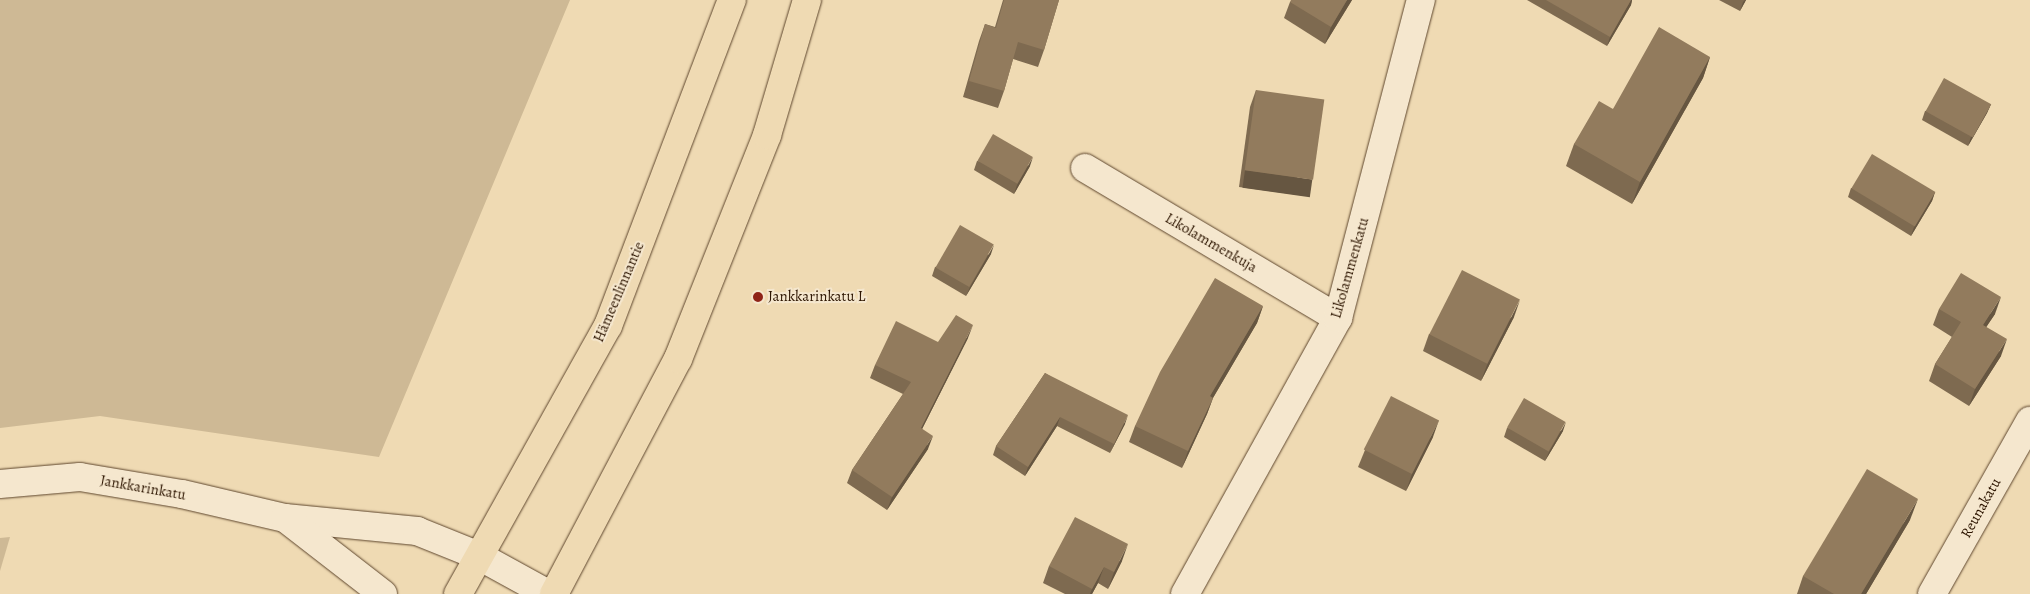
<!DOCTYPE html>
<meta charset="utf-8">
<style>
body{margin:0}
#map{position:relative;width:2030px;height:594px;overflow:hidden;background:#efdab3;font-family:Alegreya,serif}
div>[style]{position:absolute}
.green>*{inset:0;background:#ceb995}
.roads{filter:drop-shadow(0 0 1px #5e462d) drop-shadow(0 0 1px #5e462d)}
.minor>*{height:28px;margin:-14px;padding:0 14px;transform-origin:14px;border-radius:14px;background:#f5e7ce}
.major>*{height:28px;margin:-14px;padding:0 14px;transform-origin:14px;border-radius:14px;background:#efdab3}
.wall>*{inset:0;background:#7e6a50}
.shaded-wall>*{inset:0;background:#665641;transform-origin:0 0}
.building>*{inset:0;background:#927b5d;transform-origin:0 0}
.dots>*{width:14px;height:14px;translate:-50% -50%;box-sizing:border-box;border:2px solid #f5e7ce;border-radius:50%}
span{translate:-50% -50%;white-space:nowrap;text-align:center;line-height:1.15;-webkit-text-stroke:4px #f5e7ce;paint-order:stroke}
.street-label{font-size:15px;color:#2d1500}
.poi-label{font-size:15px;color:#2d1500}
.left{translate:0 -50%;text-align:left}
</style>
<div id="map">
<div class="green">
<i style="clip-path:polygon(0 0,570px 0,379px 457px,100px 416px,0 428px)"></i>
<i style="clip-path:polygon(10px 537px,0 571px,0 538px)"></i>
</div>
<div class="roads">
<div class="minor">
<i style="left:1085px;top:168px;width:294px;rotate:30.7deg"></i>
<i style="left:0;top:484px;width:80px;rotate:-5deg"></i>
<i style="left:80px;top:477px;width:103px;rotate:9.5deg"></i>
<i style="left:182px;top:494px;width:106px;rotate:13.1deg"></i>
<i style="left:285px;top:518px;width:133px;rotate:5.6deg"></i>
<i style="left:417px;top:531px;width:67px;rotate:22deg"></i>
<i style="left:479px;top:556px;width:79px;rotate:28.8deg"></i>
<i style="left:285px;top:518px;width:124px;rotate:37.8deg"></i>
<i style="left:1185px;top:594px;width:316px;rotate:-61deg"></i>
<i style="left:1338px;top:318px;width:329px;rotate:-75.4deg"></i>
<i style="left:1932px;top:594px;width:199px;rotate:-60.5deg"></i>
</div>
<div class="major">
<i style="left:458px;top:594px;width:307px;rotate:-60.8deg"></i>
<i style="left:608px;top:326px;width:349px;rotate:-69.2deg"></i>
<i style="left:554px;top:594px;width:266px;rotate:-62.2deg"></i>
<i style="left:678px;top:359px;width:241px;rotate:-68.3deg"></i>
<i style="left:767px;top:135px;width:141px;rotate:-73.5deg"></i>
</div>
</div>
<div class="wall">
<i style="clip-path:polygon(1003px 0,1059px 0,1044px 50px,1038px 67px,1013px 59px,1004px 91px,998px 108px,963px 97px,979px 41px,985px 24px,995px 27px)"></i>
<i style="clip-path:polygon(1352px 0,1325px 44px,1284px 18px,1290px 2px)"></i>
<i style="clip-path:polygon(1527px 0,1632px 0,1631px 5px,1607px 46px)"></i>
<i style="clip-path:polygon(1719px 0,1746px 0,1740px 11px)"></i>
<i style="clip-path:polygon(1710px 57px,1703px 78px,1632px 204px,1566px 166px,1574px 144px,1613px 109px)"></i>
<i style="clip-path:polygon(1256px 90px,1306px 196px,1239px 187px,1250px 107px)"></i>
<i style="clip-path:polygon(1991px 104px,1987px 113px,1968px 146px,1922px 120px,1925px 111px)"></i>
<i style="clip-path:polygon(977px 161px,1030px 166px,1014px 194px,974px 170px)"></i>
<i style="clip-path:polygon(1851px 188px,1935px 192px,1932px 201px,1911px 236px,1848px 197px)"></i>
<i style="clip-path:polygon(991px 254px,966px 296px,932px 276px,935px 267px)"></i>
<i style="clip-path:polygon(1263px 306px,1257px 323px,1213px 398px,1207px 414px,1182px 468px,1129px 442px,1135px 426px)"></i>
<i style="clip-path:polygon(1939px 309px,1995px 314px,1986px 327px,2001px 356px,1969px 406px,1929px 381px,1935px 364px,1952px 337px,1933px 325px)"></i>
<i style="clip-path:polygon(1514px 317px,1481px 381px,1423px 351px,1429px 334px)"></i>
<i style="clip-path:polygon(968px 338px,922px 429px,928px 449px,887px 510px,847px 483px,852px 470px,903px 394px,870px 378px,875px 365px,938px 342px)"></i>
<i style="clip-path:polygon(1045px 373px,1125px 424px,1110px 453px,1057px 426px,1025px 476px,993px 455px,996px 446px)"></i>
<i style="clip-path:polygon(1507px 428px,1563px 431px,1545px 461px,1504px 437px)"></i>
<i style="clip-path:polygon(1433px 437px,1406px 491px,1358px 467px,1365px 450px)"></i>
<i style="clip-path:polygon(1910px 520px,1866px 594px,1797px 594px,1803px 576px)"></i>
<i style="clip-path:polygon(1122px 561px,1108px 589px,1098px 583px,1092px 594px,1065px 594px,1043px 583px,1049px 566px)"></i>
</div>
<div class="shaded-wall">
<i style="clip-path:polygon(1347px 0,1352px 0,1325px 44px,1331px 27px)"></i>
<i style="clip-path:polygon(1631px 0,1632px 0,1631px 5px,1607px 46px,1610px 37px)"></i>
<i style="clip-path:polygon(1745px 0,1746px 0,1740px 11px,1743px 2px)"></i>
<i style="clip-path:polygon(1710px 57px,1703px 78px,1632px 204px,1640px 182px)"></i>
<i style="clip-path:polygon(1991px 104px,1987px 113px,1968px 146px,1971px 137px)"></i>
<i style="clip-path:polygon(1033px 157px,1030px 166px,1014px 194px,1017px 185px)"></i>
<i style="left:1245px;top:170px;width:68px;height:18px;rotate:8deg"></i>
<i style="clip-path:polygon(1935px 192px,1932px 201px,1911px 236px,1914px 227px)"></i>
<i style="clip-path:polygon(994px 245px,991px 254px,966px 296px,970px 287px)"></i>
<i style="clip-path:polygon(2001px 297px,1995px 314px,1977px 341px,1983px 325px)"></i>
<i style="clip-path:polygon(1520px 300px,1514px 317px,1481px 381px,1487px 365px)"></i>
<i style="clip-path:polygon(1263px 306px,1257px 323px,1204px 413px,1210px 396px)"></i>
<i style="clip-path:polygon(973px 325px,968px 338px,916px 441px,921px 428px)"></i>
<i style="clip-path:polygon(2007px 339px,2001px 356px,1969px 406px,1975px 389px)"></i>
<i style="clip-path:polygon(1213px 398px,1207px 414px,1182px 468px,1188px 451px)"></i>
<i style="clip-path:polygon(1128px 415px,1125px 424px,1110px 453px,1114px 444px)"></i>
<i style="clip-path:polygon(1060px 417px,1057px 426px,1025px 476px,1028px 467px)"></i>
<i style="clip-path:polygon(1439px 420px,1433px 437px,1406px 491px,1412px 474px)"></i>
<i style="clip-path:polygon(1566px 422px,1563px 431px,1545px 461px,1549px 452px)"></i>
<i style="clip-path:polygon(933px 436px,928px 449px,887px 510px,892px 497px)"></i>
<i style="clip-path:polygon(1918px 499px,1910px 520px,1866px 594px,1861px 594px)"></i>
<i style="clip-path:polygon(1128px 544px,1122px 561px,1108px 589px,1114px 572px)"></i>
<i style="clip-path:polygon(1104px 567px,1098px 583px,1092px 594px,1090px 594px,1092px 589px)"></i>
</div>
<div class="building">
<i style="clip-path:polygon(1004px 0,1059px 0,1044px 50px,1018px 42px,1004px 91px,969px 81px,985px 24px,996px 28px)"></i>
<i style="clip-path:polygon(1291px 0,1347px 0,1331px 27px,1290px 2px)"></i>
<i style="clip-path:polygon(1546px 0,1631px 0,1610px 37px)"></i>
<i style="clip-path:polygon(1659px 27px,1710px 57px,1640px 182px,1574px 144px,1599px 101px,1613px 109px)"></i>
<i style="left:1944px;top:78px;width:54px;height:38px;rotate:29deg"></i>
<i style="left:1256px;top:90px;width:69px;height:81px;rotate:8deg"></i>
<i style="left:993px;top:134px;width:46px;height:31px;rotate:30deg"></i>
<i style="left:1872px;top:154px;width:74px;height:40px;rotate:31deg"></i>
<i style="left:960px;top:225px;width:39px;height:49px;rotate:30deg"></i>
<i style="left:1462px;top:270px;width:65px;height:72px;rotate:27deg"></i>
<i style="clip-path:polygon(1961px 273px,2001px 297px,1983px 325px,2007px 339px,1975px 389px,1935px 364px,1961px 322px,1939px 309px)"></i>
<i style="clip-path:polygon(1215px 278px,1263px 306px,1210px 396px,1213px 398px,1188px 451px,1135px 426px,1160px 372px)"></i>
<i style="clip-path:polygon(956px 315px,973px 325px,921px 428px,933px 436px,892px 497px,852px 470px,911px 382px,875px 365px,896px 321px,938px 342px)"></i>
<i style="clip-path:polygon(1045px 373px,1128px 415px,1114px 444px,1060px 417px,1028px 467px,996px 446px)"></i>
<i style="left:1391px;top:396px;width:54px;height:60px;rotate:27deg"></i>
<i style="left:1524px;top:398px;width:48px;height:34px;rotate:30deg"></i>
<i style="clip-path:polygon(1867px 469px,1918px 499px,1861px 594px,1834px 594px,1803px 576px)"></i>
<i style="clip-path:polygon(1075px 517px,1128px 544px,1114px 572px,1104px 567px,1092px 589px,1049px 566px)"></i>
</div>
<div class="dots">
<i style="left:758px;top:297px;background:#8f2418"></i>
</div>
<div class="street-label">
<span style="left:1211px;top:243px;rotate:30deg">Likolammenkuja</span>
<span style="left:1350px;top:268px;rotate:-74deg">Likolammenkatu</span>
<span style="left:619px;top:292px;rotate:-67deg">Hämeenlinnantie</span>
<span style="left:143px;top:488px;rotate:10deg">Jankkarinkatu</span>
<span style="left:1981px;top:508px;rotate:-61deg">Reunakatu</span>
</div>
<div class="poi-label">
<span class="left" style="left:768px;top:297px">Jankkarinkatu L</span>
</div>
</div>
